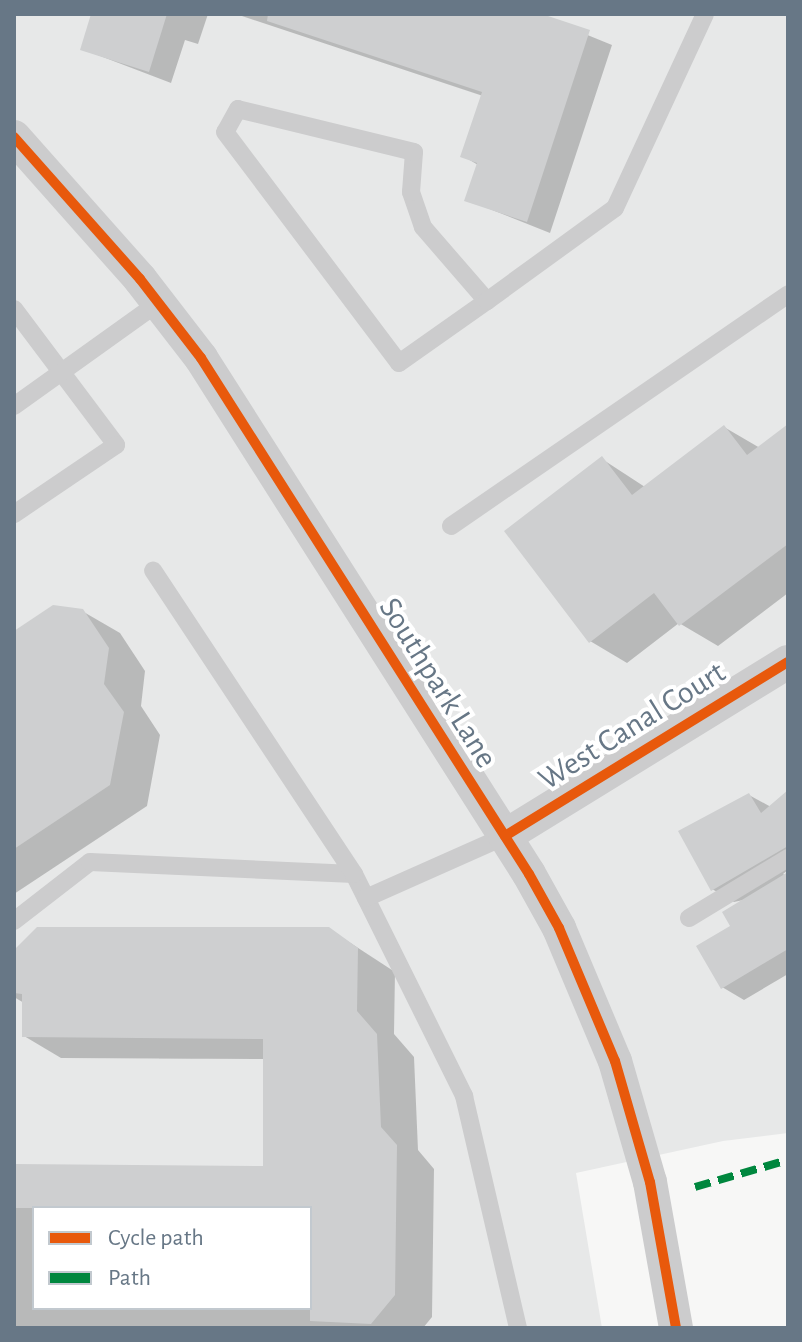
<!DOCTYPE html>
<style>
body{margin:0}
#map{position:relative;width:802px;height:1342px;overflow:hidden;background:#f7f7f6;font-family:"Alegreya Sans",sans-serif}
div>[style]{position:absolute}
.built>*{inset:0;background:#e7e8e8}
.shadow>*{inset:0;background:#0003}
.building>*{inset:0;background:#cecfd0}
.lane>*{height:18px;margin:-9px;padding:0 9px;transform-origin:9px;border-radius:9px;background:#cccccd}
.street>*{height:34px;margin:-17px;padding:0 17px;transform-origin:17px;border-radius:17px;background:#cccccd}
.quiet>*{height:8px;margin-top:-4px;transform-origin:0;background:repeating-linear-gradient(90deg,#00873e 0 16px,transparent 0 24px)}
.cycleway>*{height:10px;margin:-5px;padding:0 5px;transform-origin:5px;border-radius:5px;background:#e8590c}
span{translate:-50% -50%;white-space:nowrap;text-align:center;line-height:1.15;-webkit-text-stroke:8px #fff;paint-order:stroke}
.street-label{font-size:32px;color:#677786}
.frame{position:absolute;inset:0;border:16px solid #677786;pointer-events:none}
.legend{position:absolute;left:32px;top:1206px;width:280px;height:104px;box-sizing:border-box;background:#fff;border:2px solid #c2c9cf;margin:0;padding:10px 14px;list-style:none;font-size:24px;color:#677786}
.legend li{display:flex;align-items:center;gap:16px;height:40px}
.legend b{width:40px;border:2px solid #c2c9cf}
</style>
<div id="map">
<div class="built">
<i style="clip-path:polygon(evenodd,14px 14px,788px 14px,788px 1133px,723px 1141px,576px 1173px,602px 1328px,14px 1328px,14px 14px,34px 1208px,310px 1208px,310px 1308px,34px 1308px,34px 1208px)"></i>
</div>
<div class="shadow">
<i style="clip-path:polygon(93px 14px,208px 14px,198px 44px,185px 40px,171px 83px,82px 49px)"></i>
<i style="clip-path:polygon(236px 14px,536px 14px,612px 45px,550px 233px,467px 200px,478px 165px,463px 156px,483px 96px)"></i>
<i style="clip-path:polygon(788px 426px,788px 593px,718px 646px,679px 623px,627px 663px,590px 641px,602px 459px,645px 487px,724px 427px,760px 448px)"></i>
<i style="clip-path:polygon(82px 611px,120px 633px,145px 671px,141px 706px,160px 735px,147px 806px,14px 894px,14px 634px)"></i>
<i style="clip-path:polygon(788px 792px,788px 870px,783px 874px,788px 877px,788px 974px,744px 1000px,722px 987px,748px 899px,734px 902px,712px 889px,749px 795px,771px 807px)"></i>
<i style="clip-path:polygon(evenodd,329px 929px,395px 972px,394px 1034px,414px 1057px,418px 1150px,434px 1169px,432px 1317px,423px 1328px,14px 1328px,14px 1166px,265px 1168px,265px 1059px,61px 1058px,24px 1036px,24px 1003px,14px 997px,14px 953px,329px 929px,34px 1208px,310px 1208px,310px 1308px,34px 1308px,34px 1208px)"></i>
</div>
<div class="building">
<i style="clip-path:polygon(91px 14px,167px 14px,149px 72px,80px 50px)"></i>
<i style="clip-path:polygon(268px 14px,542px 14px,590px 30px,527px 222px,464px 201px,477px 163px,460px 157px,482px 92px,267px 21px)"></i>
<i style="clip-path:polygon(788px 424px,788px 544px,679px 626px,654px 593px,589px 643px,504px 531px,602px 456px,632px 495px,724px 425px,747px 455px)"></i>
<i style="clip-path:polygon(53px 605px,83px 609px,109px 648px,104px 684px,124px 712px,110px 785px,14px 849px,14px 631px)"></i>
<i style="clip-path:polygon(788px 790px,788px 846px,711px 891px,678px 831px,749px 793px,761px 813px)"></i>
<i style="clip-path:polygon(788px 872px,788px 949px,721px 989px,696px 946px,730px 926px,722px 912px)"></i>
<i style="clip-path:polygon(37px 927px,329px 927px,358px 948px,357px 1011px,377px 1034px,381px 1127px,397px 1145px,395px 1295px,371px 1324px,310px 1321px,310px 1208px,14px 1208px,14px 1164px,263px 1166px,263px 1039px,22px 1037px,22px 994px,14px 993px,14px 950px)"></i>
</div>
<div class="lane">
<i style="left:487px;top:301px;width:98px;rotate:-130.9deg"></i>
<i style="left:423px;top:227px;width:37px;rotate:-109deg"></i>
<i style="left:411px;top:192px;width:40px;rotate:-85.7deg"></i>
<i style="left:414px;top:152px;width:181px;rotate:-166.3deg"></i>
<i style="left:238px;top:109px;width:26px;rotate:119deg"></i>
<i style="left:225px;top:132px;width:289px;rotate:53deg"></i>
<i style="left:399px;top:363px;width:108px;rotate:-35.2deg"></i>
<i style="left:487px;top:301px;width:158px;rotate:-36deg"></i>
<i style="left:615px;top:208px;width:214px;rotate:-65.1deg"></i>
<i style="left:14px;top:309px;width:170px;rotate:53.1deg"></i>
<i style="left:116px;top:445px;width:123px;rotate:145.9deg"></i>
<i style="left:14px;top:406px;width:177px;rotate:-35.6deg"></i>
<i style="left:451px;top:526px;width:409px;rotate:-34.5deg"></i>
<i style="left:354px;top:874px;width:248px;rotate:63.6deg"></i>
<i style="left:464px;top:1096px;width:238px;rotate:76.9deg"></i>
<i style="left:366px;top:898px;width:152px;rotate:-24deg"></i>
<i style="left:689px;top:918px;width:116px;rotate:-31.2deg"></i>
<i style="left:14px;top:921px;width:96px;rotate:-37.8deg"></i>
<i style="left:90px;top:862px;width:264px;rotate:2.6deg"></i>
<i style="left:354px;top:874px;width:364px;rotate:-123.5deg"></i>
</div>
<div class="street">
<i style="left:14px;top:137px;width:190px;rotate:48.4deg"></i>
<i style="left:140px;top:279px;width:100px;rotate:52.3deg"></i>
<i style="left:201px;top:358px;width:611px;rotate:57.56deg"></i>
<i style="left:529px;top:874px;width:62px;rotate:60.9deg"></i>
<i style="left:559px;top:928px;width:144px;rotate:67.2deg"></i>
<i style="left:615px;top:1061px;width:126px;rotate:73.9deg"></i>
<i style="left:650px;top:1182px;width:148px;rotate:79.9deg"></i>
<i style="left:505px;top:836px;width:332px;rotate:-31.6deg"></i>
</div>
<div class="quiet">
<i style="left:695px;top:1187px;width:97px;rotate:-16.2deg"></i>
</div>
<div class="cycleway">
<i style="left:14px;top:137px;width:190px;rotate:48.4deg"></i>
<i style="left:140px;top:279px;width:100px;rotate:52.3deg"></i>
<i style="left:201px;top:358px;width:611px;rotate:57.56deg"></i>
<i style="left:529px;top:874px;width:62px;rotate:60.9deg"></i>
<i style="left:559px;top:928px;width:144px;rotate:67.2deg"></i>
<i style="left:615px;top:1061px;width:126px;rotate:73.9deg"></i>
<i style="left:650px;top:1182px;width:148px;rotate:79.9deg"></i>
<i style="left:505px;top:836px;width:332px;rotate:-31.6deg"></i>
</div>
<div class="street-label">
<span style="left:438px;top:683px;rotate:58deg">Southpark Lane</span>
<span style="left:632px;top:726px;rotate:-32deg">West Canal Court</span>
</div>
<div class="frame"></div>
<ul class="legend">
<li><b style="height:10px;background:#e8590c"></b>Cycle path</li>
<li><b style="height:10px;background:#00873e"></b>Path</li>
</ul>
</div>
